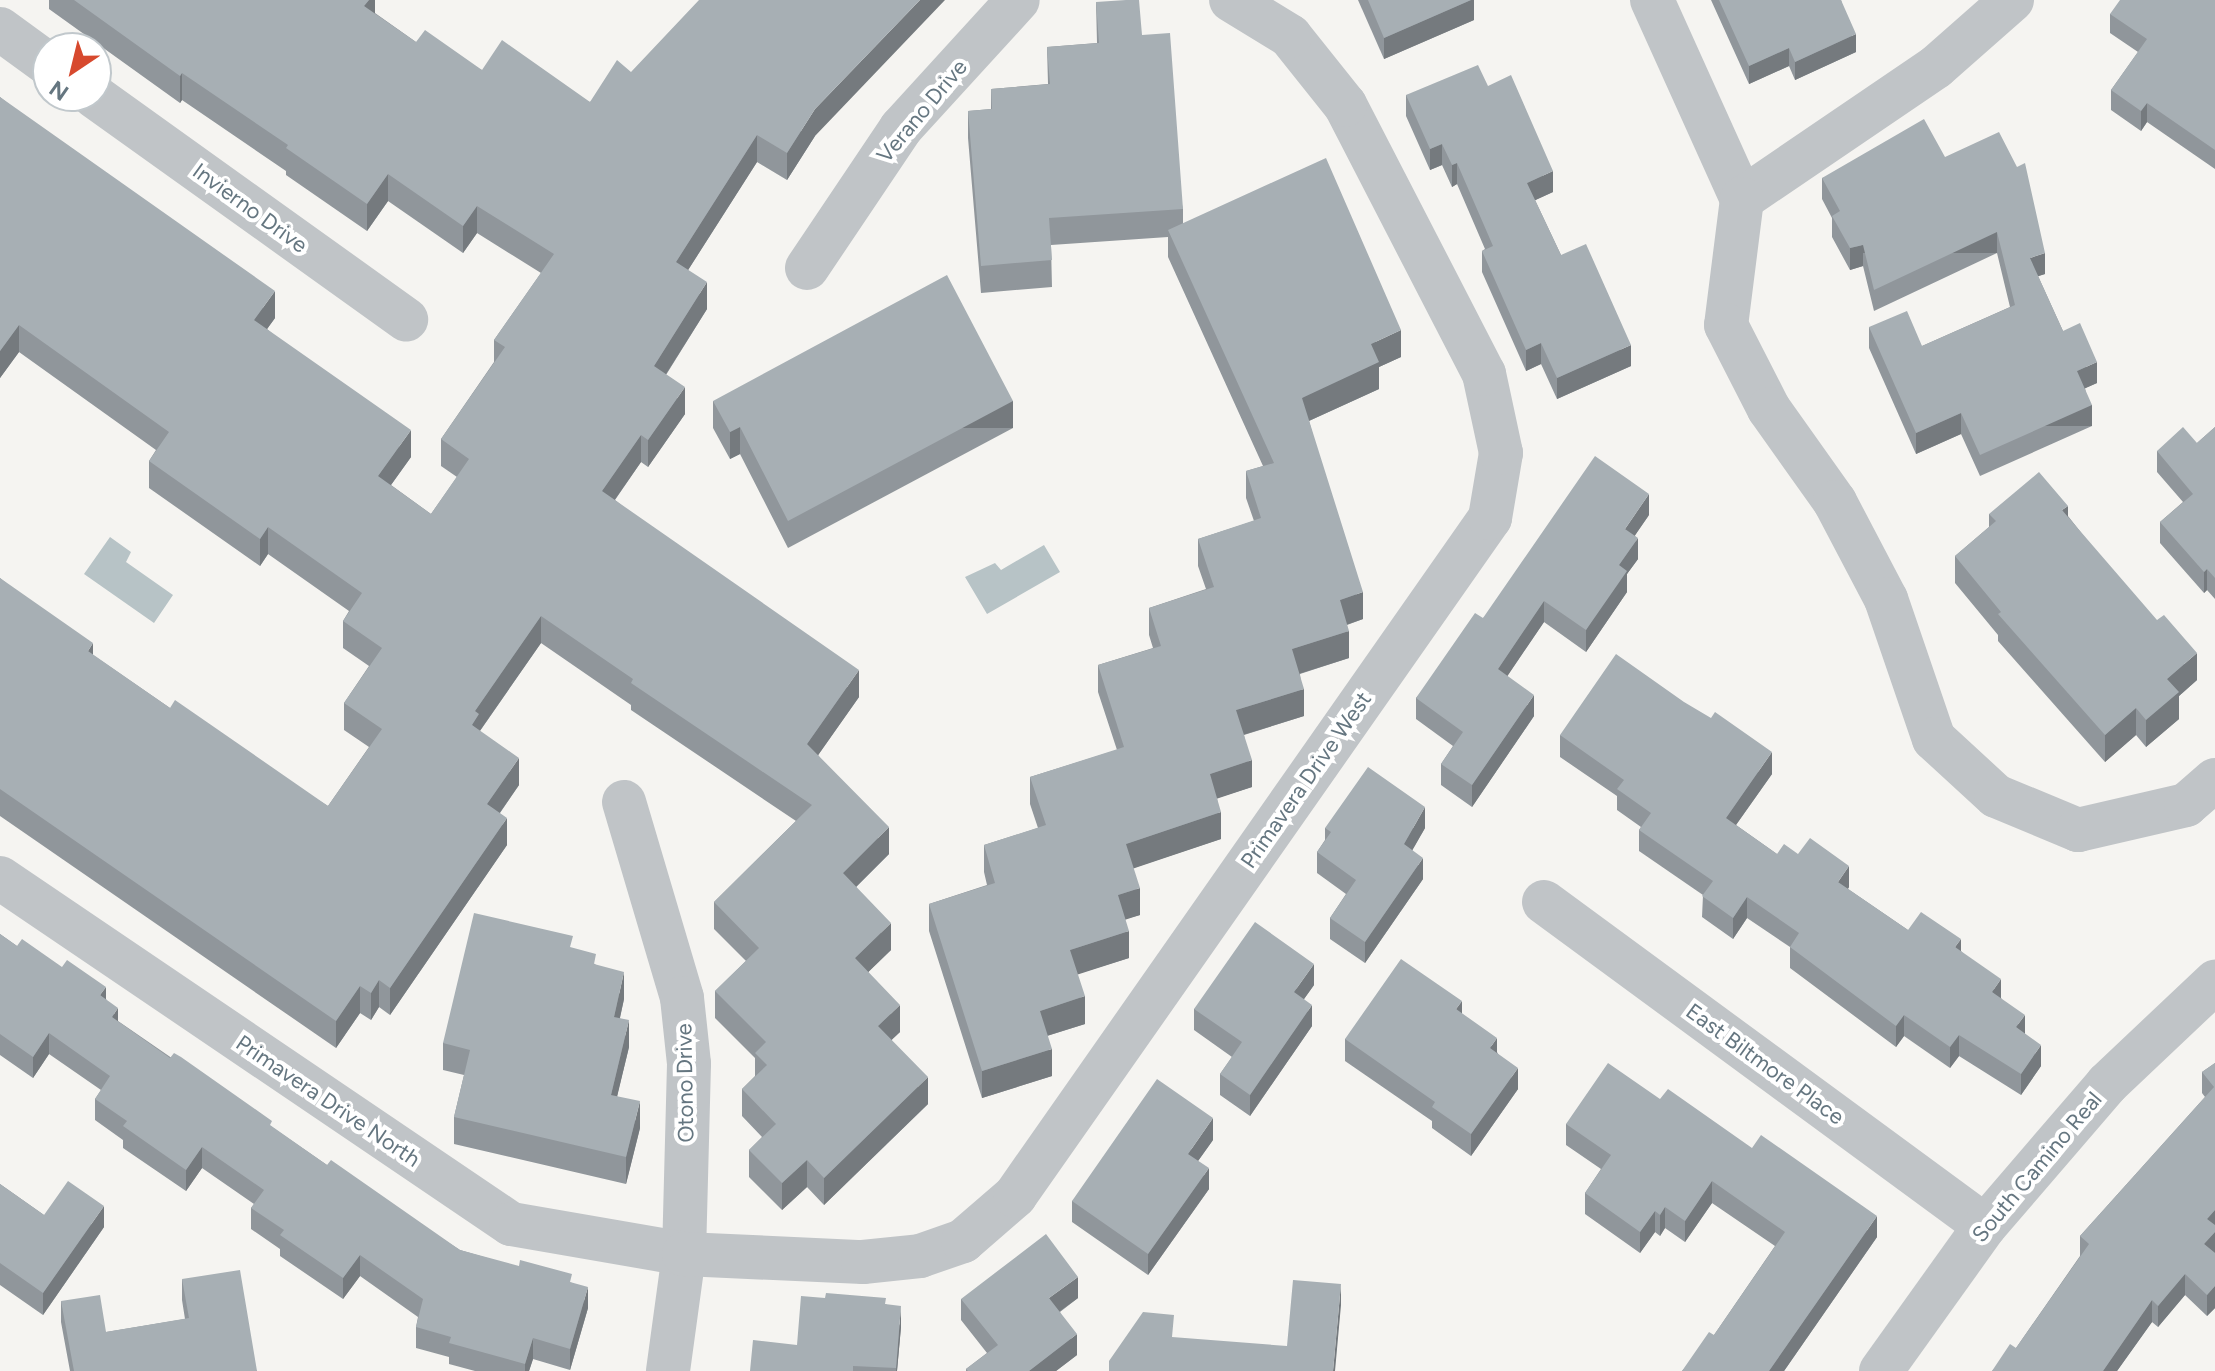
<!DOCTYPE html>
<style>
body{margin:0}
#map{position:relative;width:2215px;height:1371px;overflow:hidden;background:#f5f4f1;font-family:Figtree,sans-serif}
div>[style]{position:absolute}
.water>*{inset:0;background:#b7c3c6}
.minor>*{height:44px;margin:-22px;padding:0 22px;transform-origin:22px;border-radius:22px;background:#c0c4c7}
.wall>*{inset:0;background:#90969b}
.shaded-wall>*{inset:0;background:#757a7e;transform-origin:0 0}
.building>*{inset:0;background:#a7afb4}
span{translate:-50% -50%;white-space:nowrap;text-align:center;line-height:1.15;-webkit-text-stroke:8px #fff;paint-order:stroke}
.street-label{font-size:22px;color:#657680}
.north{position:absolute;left:32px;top:32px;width:80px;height:80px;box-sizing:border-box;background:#fff;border:2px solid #c1c8cc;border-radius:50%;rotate:215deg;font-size:22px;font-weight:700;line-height:32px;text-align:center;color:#657680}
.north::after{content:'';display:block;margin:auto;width:28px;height:36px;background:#d7492e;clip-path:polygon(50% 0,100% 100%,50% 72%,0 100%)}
</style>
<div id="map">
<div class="water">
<i style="clip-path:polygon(110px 537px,131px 552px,126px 562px,173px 595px,154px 623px,84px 574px)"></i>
<i style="clip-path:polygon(1044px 545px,1060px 572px,987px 614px,965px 577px,995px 563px,1001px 570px)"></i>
</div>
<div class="minor">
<i style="left:1652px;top:0;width:218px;rotate:65.7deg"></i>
<i style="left:2012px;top:0;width:101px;rotate:138.6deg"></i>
<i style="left:1936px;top:67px;width:235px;rotate:145.8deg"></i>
<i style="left:1742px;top:199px;width:127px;rotate:97.2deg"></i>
<i style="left:1726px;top:325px;width:94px;rotate:62.9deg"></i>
<i style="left:1769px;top:409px;width:114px;rotate:54.6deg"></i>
<i style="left:1835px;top:502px;width:110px;rotate:62.3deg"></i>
<i style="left:1886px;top:599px;width:148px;rotate:71.1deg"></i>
<i style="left:1934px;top:739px;width:84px;rotate:42.6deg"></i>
<i style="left:1996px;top:796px;width:89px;rotate:22.5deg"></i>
<i style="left:2078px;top:830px;width:111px;rotate:-13deg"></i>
<i style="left:2186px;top:805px;width:38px;rotate:-41deg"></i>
<i style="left:0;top:29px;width:59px;rotate:36.1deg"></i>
<i style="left:94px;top:96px;width:384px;rotate:35.6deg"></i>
<i style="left:807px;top:268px;width:169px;rotate:-56.1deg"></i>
<i style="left:901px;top:128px;width:173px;rotate:-47.6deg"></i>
<i style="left:624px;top:802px;width:204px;rotate:73.5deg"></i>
<i style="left:682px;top:998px;width:66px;rotate:83.9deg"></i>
<i style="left:689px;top:1064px;width:190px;rotate:91.5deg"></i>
<i style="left:684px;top:1254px;width:118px;rotate:97.8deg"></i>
<i style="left:0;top:878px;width:617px;rotate:34.1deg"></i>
<i style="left:511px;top:1224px;width:176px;rotate:9.8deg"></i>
<i style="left:684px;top:1254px;width:179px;rotate:2.6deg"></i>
<i style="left:863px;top:1262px;width:57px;rotate:-6deg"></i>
<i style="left:920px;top:1256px;width:46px;rotate:-19.2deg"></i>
<i style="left:963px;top:1241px;width:69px;rotate:-40.9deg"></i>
<i style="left:1015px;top:1196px;width:828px;rotate:-54.99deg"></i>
<i style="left:1490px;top:518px;width:66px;rotate:-80.4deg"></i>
<i style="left:1501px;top:453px;width:81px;rotate:-102.1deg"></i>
<i style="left:1484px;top:374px;width:303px;rotate:-117.3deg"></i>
<i style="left:1345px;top:105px;width:88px;rotate:-128.6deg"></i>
<i style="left:1290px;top:36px;width:69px;rotate:-148.6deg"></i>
<i style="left:1544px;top:902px;width:547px;rotate:36.3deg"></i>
<i style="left:1881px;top:1371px;width:178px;rotate:-54.4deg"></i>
<i style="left:1985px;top:1226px;width:187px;rotate:-49.3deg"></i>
<i style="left:2107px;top:1084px;width:149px;rotate:-43.4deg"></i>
</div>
<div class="wall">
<i style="clip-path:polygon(49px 0,375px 0,375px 13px,416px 42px,482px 70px,590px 102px,631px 72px,815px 136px,787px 180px,757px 162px,688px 270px,707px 309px,666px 375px,685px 414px,648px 467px,641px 462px,615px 500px,859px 697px,818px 755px,889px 854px,856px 887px,891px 950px,868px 972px,900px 1032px,891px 1040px,928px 1104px,824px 1205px,807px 1187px,782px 1210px,749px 1177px,749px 1150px,762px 1137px,742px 1116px,742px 1089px,755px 1076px,755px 1058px,715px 1018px,715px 991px,746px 961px,714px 929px,714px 902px,796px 821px,631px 710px,631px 705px,541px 643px,480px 731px,519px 785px,500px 813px,507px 845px,390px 1015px,379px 1007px,371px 1020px,360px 1013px,336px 1048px,0 816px,0 578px,93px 655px,170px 708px,328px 806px,369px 747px,344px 730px,344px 703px,369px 666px,343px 648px,343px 621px,349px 611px,268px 554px,260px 566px,149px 488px,149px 461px,156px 450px,19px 352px,0 378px,0 97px,275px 318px,267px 329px,411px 457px,391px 485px,431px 514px,457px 477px,441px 466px,441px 439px,494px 362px,494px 340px,541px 273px,477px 233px,463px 253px,388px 201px,367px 231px,286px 175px,286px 171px,182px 100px,180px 103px,49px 9px)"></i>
<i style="clip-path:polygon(1358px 0,1474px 0,1474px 20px,1384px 59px)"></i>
<i style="clip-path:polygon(1711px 0,1841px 0,1856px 52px,1795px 80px,1789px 66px,1749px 84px)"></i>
<i style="clip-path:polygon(2215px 0,2215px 169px,2147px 122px,2141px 131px,2111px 110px,2111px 90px,2138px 52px,2110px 33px,2110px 14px)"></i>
<i style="clip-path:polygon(1096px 2px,1142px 35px,1183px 209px,1183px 223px,1401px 357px,1379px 367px,1379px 389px,1309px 421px,1363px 619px,1347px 625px,1349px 658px,1300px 674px,1304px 716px,1244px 735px,1252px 787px,1217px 798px,1221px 839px,1133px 868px,1140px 915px,1125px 919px,1129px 958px,1077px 974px,1085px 1024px,1047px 1036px,1052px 1076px,982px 1098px,929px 931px,929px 904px,987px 885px,984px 872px,984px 845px,1038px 828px,1030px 804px,1030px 777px,1117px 750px,1098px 692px,1098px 665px,1153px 648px,1149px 635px,1149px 608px,1206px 589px,1198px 566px,1198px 539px,1254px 521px,1246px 498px,1246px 471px,1263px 466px,1168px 257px,1168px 237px,1051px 245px,1052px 287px,981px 293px,968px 138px,968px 111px,991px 109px,991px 89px,1048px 84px,1047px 47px,1097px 43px)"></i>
<i style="clip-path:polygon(1488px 86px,1553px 192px,1535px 200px,1561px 255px,1631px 366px,1557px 399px,1541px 364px,1526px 371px,1482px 272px,1482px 251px,1485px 249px,1457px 184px,1452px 187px,1442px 165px,1430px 170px,1406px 116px,1406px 95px)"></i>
<i style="clip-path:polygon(1945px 157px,2045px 274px,2038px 276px,2063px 331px,2097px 383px,2085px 388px,2092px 426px,1980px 476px,1961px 434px,1916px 454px,1869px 348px,1869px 327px,1922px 346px,2010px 307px,1997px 253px,1874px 311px,1863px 266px,1850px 270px,1832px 237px,1832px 218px,1822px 199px,1822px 178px)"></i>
<i style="clip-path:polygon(713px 401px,1013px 428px,788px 548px,740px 454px,730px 459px,713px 428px)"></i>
<i style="clip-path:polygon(2215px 427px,2215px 599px,2207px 590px,2204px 593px,2160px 543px,2160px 522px,2183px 502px,2157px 472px,2157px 451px,2197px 443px)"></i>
<i style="clip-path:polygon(1989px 514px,2068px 516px,2197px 680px,2179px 696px,2179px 719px,2146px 747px,2136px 735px,2105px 762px,1998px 641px,1998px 635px,1955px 583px,1955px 556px,1989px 527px)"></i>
<i style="clip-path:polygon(1649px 515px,1635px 535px,1638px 559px,1627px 574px,1627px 592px,1586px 652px,1544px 622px,1507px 676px,1534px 716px,1472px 807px,1441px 785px,1441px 764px,1453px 746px,1416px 719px,1416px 698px,1483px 618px)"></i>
<i style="clip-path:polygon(1560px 735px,1772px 774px,1736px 825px,1777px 854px,1849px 887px,1848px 889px,1908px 930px,1961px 951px,2001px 998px,2025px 1034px,2041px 1066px,2021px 1095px,1959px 1056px,1950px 1068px,1904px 1036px,1896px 1047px,1790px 968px,1790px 947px,1747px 918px,1733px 939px,1702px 917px,1703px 895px,1639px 851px,1639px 830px,1641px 827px,1617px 810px,1617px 796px,1560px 757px)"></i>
<i style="clip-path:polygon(1325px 828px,1425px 828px,1412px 850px,1423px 879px,1365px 963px,1330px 939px,1330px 918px,1346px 894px,1317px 873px,1317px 852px,1325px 840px)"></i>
<i style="clip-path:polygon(0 934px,17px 946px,106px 999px,118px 1021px,327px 1165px,460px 1250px,572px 1283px,588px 1308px,570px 1370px,533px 1359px,529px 1371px,475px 1371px,449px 1364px,449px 1357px,416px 1348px,416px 1327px,418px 1317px,360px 1276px,343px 1299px,280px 1256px,280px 1249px,251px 1229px,251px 1208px,254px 1204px,202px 1168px,186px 1191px,123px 1148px,123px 1140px,95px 1120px,95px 1099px,101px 1090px,49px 1054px,33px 1078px,0 1055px)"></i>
<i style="clip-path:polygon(573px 948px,596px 965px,624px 999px,620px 1018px,629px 1047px,617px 1096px,640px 1128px,626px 1184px,454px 1144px,454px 1117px,464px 1075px,443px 1070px,443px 1043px)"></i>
<i style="clip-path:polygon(1314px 985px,1304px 999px,1312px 1026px,1250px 1116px,1220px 1095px,1220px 1074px,1232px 1057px,1194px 1030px,1194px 1009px)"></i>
<i style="clip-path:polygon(1462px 1014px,1497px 1052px,1518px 1089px,1471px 1156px,1432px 1128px,1432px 1121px,1345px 1061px,1345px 1039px)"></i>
<i style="clip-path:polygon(2215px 1063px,2215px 1308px,2207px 1316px,2185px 1295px,2158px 1327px,2152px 1322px,2117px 1371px,1992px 1371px,2016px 1348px,2080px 1256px,2080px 1236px,2205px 1097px,2202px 1093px,2202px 1072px)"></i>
<i style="clip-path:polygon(1660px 1099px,1877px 1237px,1784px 1371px,1682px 1371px,1714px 1335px,1775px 1246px,1712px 1203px,1685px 1242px,1665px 1228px,1660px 1236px,1655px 1232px,1640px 1253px,1585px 1214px,1585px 1193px,1601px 1169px,1566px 1145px,1566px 1124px)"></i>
<i style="clip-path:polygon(1213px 1140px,1198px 1161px,1209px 1189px,1148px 1275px,1072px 1222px,1072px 1201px)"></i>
<i style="clip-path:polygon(0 1184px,44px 1215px,104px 1227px,43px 1315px,0 1285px)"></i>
<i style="clip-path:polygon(182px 1279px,257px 1371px,70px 1371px,61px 1322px,61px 1301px,106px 1332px,185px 1319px,182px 1300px)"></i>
<i style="clip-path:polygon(1078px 1298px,1060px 1312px,1077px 1355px,1056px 1371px,966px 1371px,966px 1369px,987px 1353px,961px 1320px,961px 1299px)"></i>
<i style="clip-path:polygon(886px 1304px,901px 1327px,897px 1371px,750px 1371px)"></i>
</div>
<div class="shaded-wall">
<i style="clip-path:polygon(369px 0,375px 0,375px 18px,364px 6px)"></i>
<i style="clip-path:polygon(920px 0,945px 0,815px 136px,787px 180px,787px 153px,815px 109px)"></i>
<i style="clip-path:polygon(1471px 0,1474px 0,1474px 20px,1384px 59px,1384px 38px)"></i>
<i style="clip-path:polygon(1856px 34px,1856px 52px,1795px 80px,1795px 62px)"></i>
<i style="clip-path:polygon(1789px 48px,1789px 66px,1749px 84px,1749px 66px)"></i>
<i style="clip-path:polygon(182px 73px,182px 100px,180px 103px,180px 76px)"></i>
<i style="clip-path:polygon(2147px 103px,2147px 122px,2141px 131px,2141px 111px)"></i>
<i style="clip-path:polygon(757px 135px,757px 162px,676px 289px,676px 262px)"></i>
<i style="clip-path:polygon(1442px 144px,1442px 165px,1430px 170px,1430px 149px)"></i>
<i style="clip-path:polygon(1457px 163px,1457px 184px,1452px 187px,1452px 165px)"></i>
<i style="clip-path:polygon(1553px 171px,1553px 192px,1527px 204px,1527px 183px)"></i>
<i style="clip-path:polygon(388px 174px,388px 201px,367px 231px,367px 204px)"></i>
<i style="clip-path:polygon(477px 206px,477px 233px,463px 253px,463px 226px)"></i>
<i style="left:1997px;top:232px;width:21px;height:136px;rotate:90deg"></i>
<i style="clip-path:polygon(1863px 245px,1863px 266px,1850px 270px,1850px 248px)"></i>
<i style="clip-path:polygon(2045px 253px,2045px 274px,2030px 279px,2030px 258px)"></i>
<i style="clip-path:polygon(707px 282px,707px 309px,654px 393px,654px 366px)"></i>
<i style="clip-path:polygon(275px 291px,275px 318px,254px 347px,254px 320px)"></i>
<i style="clip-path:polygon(19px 325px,19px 352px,0 378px,0 351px)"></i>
<i style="clip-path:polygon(1401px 330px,1401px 357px,1379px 367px,1379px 389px,1302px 424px,1302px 398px,1371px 344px)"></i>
<i style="clip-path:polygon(1541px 343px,1541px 364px,1526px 371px,1526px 350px)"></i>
<i style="clip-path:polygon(1631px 345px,1631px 366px,1557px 399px,1557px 378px)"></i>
<i style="clip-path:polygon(2097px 362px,2097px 383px,2077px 392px,2077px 371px)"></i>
<i style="clip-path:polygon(685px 387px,685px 414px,648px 467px,648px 440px)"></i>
<i style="left:1013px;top:401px;width:27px;height:255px;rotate:90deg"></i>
<i style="left:2092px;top:405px;width:21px;height:123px;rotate:90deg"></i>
<i style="clip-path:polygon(1961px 413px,1961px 434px,1916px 454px,1916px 433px)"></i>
<i style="clip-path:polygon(740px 427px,740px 454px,730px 459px,730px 432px)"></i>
<i style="clip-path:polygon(411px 430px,411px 457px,378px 503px,378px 476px)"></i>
<i style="clip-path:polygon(641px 435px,641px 462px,602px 518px,602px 491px)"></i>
<i style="clip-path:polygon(1649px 494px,1649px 515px,1625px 550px,1625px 529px)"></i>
<i style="clip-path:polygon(2068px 506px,2068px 533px,2062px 510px)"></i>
<i style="clip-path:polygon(268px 527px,268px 554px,260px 566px,260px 539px)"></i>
<i style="clip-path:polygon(1638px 538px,1638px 559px,1627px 574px,1627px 592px,1586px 652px,1586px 630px,1619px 565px)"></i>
<i style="clip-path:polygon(2207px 569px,2207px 590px,2204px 593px,2204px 572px)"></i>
<i style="clip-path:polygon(1363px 592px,1363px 619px,1340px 627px,1340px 600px)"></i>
<i style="clip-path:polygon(1544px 601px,1544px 622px,1498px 690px,1498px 669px)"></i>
<i style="clip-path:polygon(541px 616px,541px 643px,479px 732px,472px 725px,475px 711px)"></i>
<i style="clip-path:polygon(1349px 631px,1349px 658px,1292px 676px,1292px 649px)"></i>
<i style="clip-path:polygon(93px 643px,93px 670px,88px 651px)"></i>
<i style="clip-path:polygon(2197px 653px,2197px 680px,2179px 696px,2179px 719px,2146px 747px,2146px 720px,2167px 679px)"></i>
<i style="clip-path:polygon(859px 670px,859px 697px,807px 771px,807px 744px)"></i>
<i style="clip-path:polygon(1304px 689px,1304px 716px,1236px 737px,1236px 710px)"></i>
<i style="clip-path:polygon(1534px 695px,1534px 716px,1472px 807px,1472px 785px)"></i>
<i style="clip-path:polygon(2136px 708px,2136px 735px,2105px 762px,2105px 735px)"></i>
<i style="clip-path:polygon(1772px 752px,1772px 774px,1726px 839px,1726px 818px)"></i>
<i style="clip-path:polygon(519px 758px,519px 785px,487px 831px,487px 804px)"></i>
<i style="clip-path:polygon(1252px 760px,1252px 787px,1210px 801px,1210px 774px)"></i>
<i style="clip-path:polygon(1425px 807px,1425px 828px,1404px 865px,1404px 844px)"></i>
<i style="clip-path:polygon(1221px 812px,1221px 839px,1126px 871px,1126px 844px)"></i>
<i style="clip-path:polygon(507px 818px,507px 845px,390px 1015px,390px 988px)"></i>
<i style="clip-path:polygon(889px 827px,889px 854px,843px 900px,843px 873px)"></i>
<i style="clip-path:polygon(1423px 858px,1423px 879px,1365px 963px,1365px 942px)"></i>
<i style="clip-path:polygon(1849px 866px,1849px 887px,1838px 903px,1838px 882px)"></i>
<i style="clip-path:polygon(1140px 888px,1140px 915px,1118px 922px,1118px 895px)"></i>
<i style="clip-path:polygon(1747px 897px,1747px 918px,1733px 939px,1733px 918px)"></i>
<i style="clip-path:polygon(891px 923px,891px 950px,855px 985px,855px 958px)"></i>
<i style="clip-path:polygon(1129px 931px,1129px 958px,1070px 977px,1070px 950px)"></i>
<i style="clip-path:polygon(1961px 939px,1961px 961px,1955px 947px)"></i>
<i style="clip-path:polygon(1314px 964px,1314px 985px,1294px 1013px,1294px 992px)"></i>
<i style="clip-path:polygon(624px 972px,624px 999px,614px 1044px,614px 1017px)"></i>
<i style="clip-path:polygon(2001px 979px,2001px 1000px,1992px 992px)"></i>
<i style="clip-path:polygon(379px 980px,379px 1007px,371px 1020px,371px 993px)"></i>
<i style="clip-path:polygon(360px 986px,360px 1013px,336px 1048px,336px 1021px)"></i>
<i style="clip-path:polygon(106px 987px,106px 1008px,100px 995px)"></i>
<i style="clip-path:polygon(1085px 996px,1085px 1024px,1040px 1038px,1040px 1011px)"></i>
<i style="clip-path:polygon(1462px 1001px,1462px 1022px,1456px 1009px)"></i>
<i style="clip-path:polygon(900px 1005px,900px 1032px,878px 1053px,878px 1026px)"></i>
<i style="clip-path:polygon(1312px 1005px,1312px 1026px,1250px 1116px,1250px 1095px)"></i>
<i style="clip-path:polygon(118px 1008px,118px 1029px,112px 1017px)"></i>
<i style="clip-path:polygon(1904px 1015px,1904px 1036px,1896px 1047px,1896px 1026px)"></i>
<i style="clip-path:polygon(2025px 1015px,2025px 1036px,2016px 1027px)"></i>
<i style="clip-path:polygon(629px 1020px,629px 1047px,611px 1122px,611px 1095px)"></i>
<i style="clip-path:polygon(49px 1033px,49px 1054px,33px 1078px,33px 1057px)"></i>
<i style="clip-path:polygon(1959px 1035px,1959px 1056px,1950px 1068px,1950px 1047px)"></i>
<i style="clip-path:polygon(1497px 1038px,1497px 1059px,1490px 1048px)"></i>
<i style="clip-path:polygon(2041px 1045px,2041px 1066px,2021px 1095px,2021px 1074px)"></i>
<i style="clip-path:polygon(1052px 1049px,1052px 1076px,982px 1098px,982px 1071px)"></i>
<i style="clip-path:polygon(1518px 1068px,1518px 1089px,1471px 1156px,1471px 1134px)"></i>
<i style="clip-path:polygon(928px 1077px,928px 1104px,824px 1205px,824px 1178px)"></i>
<i style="clip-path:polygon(640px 1101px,640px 1128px,626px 1184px,626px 1157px)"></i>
<i style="clip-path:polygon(1213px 1118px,1213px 1140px,1188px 1175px,1188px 1154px)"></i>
<i style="clip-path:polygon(202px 1147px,202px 1168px,186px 1191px,186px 1170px)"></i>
<i style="clip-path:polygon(807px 1160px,807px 1187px,782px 1210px,782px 1183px)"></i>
<i style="clip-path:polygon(1209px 1168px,1209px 1189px,1148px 1275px,1148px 1254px)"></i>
<i style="clip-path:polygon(1712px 1181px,1712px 1203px,1685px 1242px,1685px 1221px)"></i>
<i style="clip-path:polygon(104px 1206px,104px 1227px,43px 1315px,43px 1293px)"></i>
<i style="clip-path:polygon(1665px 1207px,1665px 1228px,1660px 1236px,1660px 1215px)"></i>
<i style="clip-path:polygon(2215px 1210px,2215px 1231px,2207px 1219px)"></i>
<i style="clip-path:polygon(1655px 1211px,1655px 1232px,1640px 1253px,1640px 1232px)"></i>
<i style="clip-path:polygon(1877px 1216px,1877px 1237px,1784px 1371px,1769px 1371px)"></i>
<i style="clip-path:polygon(2215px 1232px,2215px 1253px,2204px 1244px)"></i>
<i style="clip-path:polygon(360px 1255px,360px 1276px,343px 1299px,343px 1278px)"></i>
<i style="clip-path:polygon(2185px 1274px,2185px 1295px,2158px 1327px,2158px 1306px)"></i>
<i style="clip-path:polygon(1078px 1277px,1078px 1298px,1049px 1319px,1049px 1298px)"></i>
<i style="clip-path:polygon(1341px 1284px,1341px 1305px,1335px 1371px,1333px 1371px)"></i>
<i style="clip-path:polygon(2215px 1286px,2215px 1308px,2207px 1316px,2207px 1295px)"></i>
<i style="clip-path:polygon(588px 1287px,588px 1308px,570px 1370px,570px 1349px)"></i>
<i style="clip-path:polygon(2152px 1300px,2152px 1322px,2117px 1371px,2103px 1371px)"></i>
<i style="clip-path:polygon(901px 1306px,901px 1327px,897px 1371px,896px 1371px)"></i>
<i style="clip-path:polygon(1077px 1334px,1077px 1355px,1056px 1371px,1029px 1371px)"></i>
<i style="clip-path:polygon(533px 1338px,533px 1359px,529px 1371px,525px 1371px,525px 1364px)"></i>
</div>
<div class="building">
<i style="clip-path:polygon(74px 0,369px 0,364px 6px,416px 42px,425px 30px,482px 70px,502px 40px,590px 102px,617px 60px,631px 72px,699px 0,920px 0,815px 109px,787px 153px,757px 135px,676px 262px,707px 282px,654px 366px,685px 387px,648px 440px,641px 435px,602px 491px,859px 670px,807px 744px,889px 827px,843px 873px,891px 923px,855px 958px,900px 1005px,878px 1026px,928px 1077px,824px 1178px,807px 1160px,782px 1183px,749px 1150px,776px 1124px,742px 1089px,767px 1065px,755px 1053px,766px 1042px,715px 991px,759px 948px,714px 902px,812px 805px,631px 683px,633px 679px,541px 616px,475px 711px,479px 714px,472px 725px,519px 758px,487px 804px,507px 818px,390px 988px,379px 980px,371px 993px,360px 986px,336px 1021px,0 789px,0 578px,93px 643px,88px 651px,170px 708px,175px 700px,328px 806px,382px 729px,344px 703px,382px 648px,343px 621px,362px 593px,268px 527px,260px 539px,149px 461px,169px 432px,19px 325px,0 351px,0 97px,275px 291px,254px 320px,411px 430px,378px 476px,431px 514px,469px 459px,441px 439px,505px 347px,494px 340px,554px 254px,477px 206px,463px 226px,388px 174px,367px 204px,286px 148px,288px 145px,182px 73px,180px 76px)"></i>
<i style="clip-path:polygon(1126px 0,1139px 0,1142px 35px,1170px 33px,1183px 209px,1049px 218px,1052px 260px,981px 266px,968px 111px,992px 109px,991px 89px,1050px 84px,1047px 47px,1099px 43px,1096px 2px)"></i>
<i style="clip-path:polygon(1368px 0,1471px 0,1384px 38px)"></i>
<i style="clip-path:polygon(1719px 0,1841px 0,1856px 34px,1795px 62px,1789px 48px,1749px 66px)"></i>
<i style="clip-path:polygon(2120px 0,2215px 0,2215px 150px,2147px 103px,2141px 111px,2111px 90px,2147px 39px,2110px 14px)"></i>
<i style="clip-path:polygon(1478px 65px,1488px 86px,1511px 75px,1553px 171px,1527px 183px,1561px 255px,1586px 244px,1631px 345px,1557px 378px,1541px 343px,1526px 350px,1482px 251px,1493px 246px,1457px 163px,1452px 165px,1442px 144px,1430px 149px,1406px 95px)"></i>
<i style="clip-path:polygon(1924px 119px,1945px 157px,1999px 132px,2017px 167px,2025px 163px,2045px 253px,2030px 258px,2063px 331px,2080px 323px,2097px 362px,2077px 371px,2092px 405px,1980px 455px,1961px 413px,1916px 433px,1869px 327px,1907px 311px,1922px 346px,2015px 305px,1997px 232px,1874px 290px,1863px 245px,1850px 248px,1832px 216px,1840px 211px,1822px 178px)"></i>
<i style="clip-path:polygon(1326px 158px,1401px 330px,1371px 344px,1379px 362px,1302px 398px,1363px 592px,1340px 600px,1349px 631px,1292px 649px,1304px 689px,1236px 710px,1252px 760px,1210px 774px,1221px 812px,1126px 844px,1140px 888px,1118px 895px,1129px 931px,1070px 950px,1085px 996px,1040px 1011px,1052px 1049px,982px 1071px,929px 904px,995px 883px,984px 845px,1046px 825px,1030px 777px,1124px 747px,1098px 665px,1161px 646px,1149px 608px,1214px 587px,1198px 539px,1261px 518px,1246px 471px,1274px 463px,1168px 230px)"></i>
<i style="clip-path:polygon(947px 275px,1013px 401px,788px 521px,740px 427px,730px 432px,713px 401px)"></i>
<i style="clip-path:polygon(2183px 427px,2197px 443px,2215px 427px,2215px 578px,2207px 569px,2204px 572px,2160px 522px,2193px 494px,2157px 451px)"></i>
<i style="clip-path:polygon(1595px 456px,1649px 494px,1625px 529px,1638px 538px,1619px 565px,1627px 571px,1586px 630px,1544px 601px,1498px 669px,1534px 695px,1472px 785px,1441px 764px,1463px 732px,1416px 698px,1475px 613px,1483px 618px)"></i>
<i style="clip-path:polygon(2039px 472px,2068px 506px,2062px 510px,2157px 620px,2164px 615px,2197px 653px,2167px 679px,2179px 692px,2146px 720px,2136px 708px,2105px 735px,1998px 614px,2001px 612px,1955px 556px,1996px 521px,1989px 514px)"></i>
<i style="clip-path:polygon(1616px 654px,1684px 702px,1711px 718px,1715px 712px,1772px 752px,1726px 818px,1777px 854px,1784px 844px,1798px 854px,1810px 838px,1849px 866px,1838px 882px,1908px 930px,1921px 912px,1961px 939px,1955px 947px,2001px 979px,1992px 992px,2025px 1015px,2016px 1027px,2041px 1045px,2021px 1074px,1959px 1035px,1950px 1047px,1904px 1015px,1896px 1026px,1790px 947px,1799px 933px,1747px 897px,1733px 918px,1702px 896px,1713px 881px,1639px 830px,1651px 813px,1617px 789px,1624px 780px,1560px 735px)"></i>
<i style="clip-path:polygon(1368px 767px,1425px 807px,1404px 844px,1423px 858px,1365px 942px,1330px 918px,1356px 880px,1317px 852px,1331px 832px,1325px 828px)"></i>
<i style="clip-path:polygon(474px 913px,573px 936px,570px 947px,596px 954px,594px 964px,624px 972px,614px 1017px,629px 1020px,611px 1095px,640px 1101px,626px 1157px,454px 1117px,470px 1050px,443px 1043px)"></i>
<i style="clip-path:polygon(1255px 922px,1314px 964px,1294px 992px,1312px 1005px,1250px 1095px,1220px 1074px,1242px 1042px,1194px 1009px)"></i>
<i style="clip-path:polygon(0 934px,17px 946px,22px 939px,62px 967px,67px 960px,106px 987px,100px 995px,118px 1008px,112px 1017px,170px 1058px,174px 1053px,181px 1057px,272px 1121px,270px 1125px,327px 1165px,331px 1160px,460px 1250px,519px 1266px,520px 1260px,572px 1274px,570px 1282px,588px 1287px,570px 1349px,533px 1338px,525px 1364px,449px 1343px,451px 1337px,416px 1327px,423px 1299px,360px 1255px,343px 1278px,280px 1235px,284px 1230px,251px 1208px,264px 1190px,202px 1147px,186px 1170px,123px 1126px,127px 1121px,95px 1099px,110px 1076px,49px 1033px,33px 1057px,0 1034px)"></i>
<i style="clip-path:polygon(1401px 959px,1462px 1001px,1456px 1009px,1497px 1038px,1490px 1048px,1518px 1068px,1471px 1134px,1432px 1107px,1435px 1102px,1345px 1039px)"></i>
<i style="clip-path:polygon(1608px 1063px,1660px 1099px,1668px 1089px,1752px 1148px,1761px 1135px,1877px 1216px,1769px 1371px,1682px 1371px,1709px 1332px,1714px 1335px,1785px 1232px,1712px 1181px,1685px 1221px,1665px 1207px,1660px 1215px,1655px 1211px,1640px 1232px,1585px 1193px,1611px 1155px,1566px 1124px)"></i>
<i style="clip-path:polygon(2215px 1063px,2215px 1210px,2207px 1219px,2215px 1225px,2215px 1232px,2204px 1244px,2215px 1253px,2215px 1286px,2207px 1295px,2185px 1274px,2158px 1306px,2152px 1300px,2103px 1371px,1992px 1371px,2010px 1344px,2016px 1348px,2089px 1244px,2080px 1236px,2214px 1087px,2202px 1072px)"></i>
<i style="clip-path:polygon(1157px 1079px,1213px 1118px,1188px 1154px,1209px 1168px,1148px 1254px,1072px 1201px)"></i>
<i style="clip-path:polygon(68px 1181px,104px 1206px,43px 1293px,0 1263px,0 1184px,44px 1215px)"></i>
<i style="clip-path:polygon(1046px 1234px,1078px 1277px,1049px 1298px,1077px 1334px,1029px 1371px,968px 1371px,966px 1369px,998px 1345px,961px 1299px)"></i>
<i style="clip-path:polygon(240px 1270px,257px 1371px,74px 1371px,61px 1301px,100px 1295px,106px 1332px,189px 1318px,182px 1279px)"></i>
<i style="clip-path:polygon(1293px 1280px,1341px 1284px,1333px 1371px,1335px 1371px,1109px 1371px,1109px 1361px,1143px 1312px,1174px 1315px,1172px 1337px,1287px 1346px)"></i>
<i style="clip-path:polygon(826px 1293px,886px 1298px,885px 1304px,901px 1306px,896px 1368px,853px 1366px,853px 1371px,750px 1371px,753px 1340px,797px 1345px,801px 1296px,825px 1298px)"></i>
</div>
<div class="street-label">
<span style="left:922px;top:111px;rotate:-50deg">Verano Drive</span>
<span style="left:250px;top:208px;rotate:36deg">Invierno Drive</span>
<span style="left:1306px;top:780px;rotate:-55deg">Primavera Drive West</span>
<span style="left:1765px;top:1064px;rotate:36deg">East Biltmore Place</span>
<span style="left:685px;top:1083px;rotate:-91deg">Otono Drive</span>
<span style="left:328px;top:1101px;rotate:34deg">Primavera Drive North</span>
<span style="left:2037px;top:1167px;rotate:-50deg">South Camino Real</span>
</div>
<div class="north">N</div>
</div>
